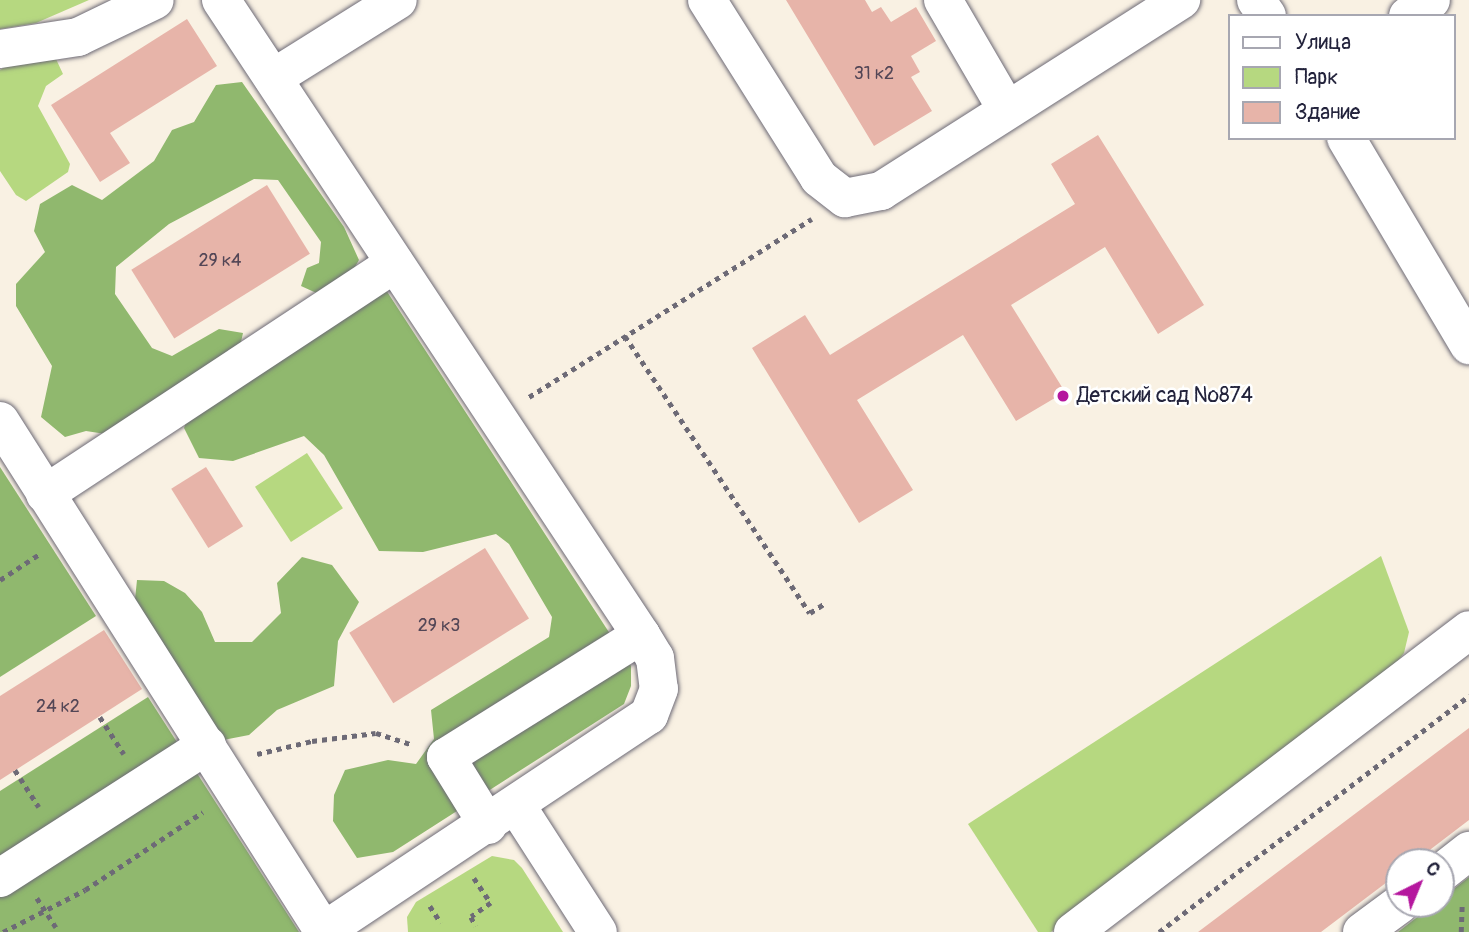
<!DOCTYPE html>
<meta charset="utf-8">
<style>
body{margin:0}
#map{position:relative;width:1469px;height:932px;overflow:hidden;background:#f9f1e3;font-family:Pangolin,sans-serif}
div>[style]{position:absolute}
.green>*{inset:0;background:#b6d880;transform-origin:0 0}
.forest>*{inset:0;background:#90b86e}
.building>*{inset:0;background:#e7b4a9;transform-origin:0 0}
.path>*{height:4.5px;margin-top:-2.25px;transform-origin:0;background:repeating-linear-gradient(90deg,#6d6a76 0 5px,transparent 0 10px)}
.roads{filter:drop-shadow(0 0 2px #6d6a76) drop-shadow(0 0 2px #6d6a76)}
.minor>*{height:38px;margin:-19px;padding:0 19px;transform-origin:19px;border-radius:19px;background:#fff}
.dots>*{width:19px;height:19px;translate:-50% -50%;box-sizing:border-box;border:4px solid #fff;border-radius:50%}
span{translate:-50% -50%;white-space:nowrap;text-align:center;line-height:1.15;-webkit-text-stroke:5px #fff;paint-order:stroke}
.number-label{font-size:18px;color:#534656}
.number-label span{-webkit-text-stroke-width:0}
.poi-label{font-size:21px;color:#22223b}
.left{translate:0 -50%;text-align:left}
.legend{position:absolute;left:1228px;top:14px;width:228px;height:126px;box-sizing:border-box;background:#fff;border:2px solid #a7a7b1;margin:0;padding:9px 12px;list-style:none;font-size:21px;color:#22223b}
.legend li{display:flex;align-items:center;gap:14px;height:35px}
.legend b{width:35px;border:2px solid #a7a7b1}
.north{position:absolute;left:1385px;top:848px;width:70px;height:70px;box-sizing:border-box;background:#fff;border:2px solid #a7a7b1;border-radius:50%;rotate:43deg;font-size:19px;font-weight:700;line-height:28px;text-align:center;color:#22223b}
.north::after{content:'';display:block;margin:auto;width:24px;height:32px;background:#b5179e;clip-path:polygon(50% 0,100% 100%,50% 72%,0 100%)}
</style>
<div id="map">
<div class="green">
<i style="clip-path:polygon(0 0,89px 0,36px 23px,0 29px)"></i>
<i style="clip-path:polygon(56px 59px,63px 74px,46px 86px,38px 106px,70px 164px,68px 172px,26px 201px,16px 195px,0 171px,0 70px,16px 60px)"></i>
<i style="left:307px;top:453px;width:66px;height:62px;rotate:57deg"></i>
<i style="clip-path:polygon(1381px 556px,1409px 632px,1404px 653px,1380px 684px,1051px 932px,1038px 932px,968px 824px)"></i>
<i style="clip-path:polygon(492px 856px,514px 860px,522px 868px,563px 932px,408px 932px,407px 917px,416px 902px)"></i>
</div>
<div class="forest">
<i style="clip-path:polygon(242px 82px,344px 227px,359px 260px,345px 284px,323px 296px,301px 286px,307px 268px,319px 263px,321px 242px,278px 180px,254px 179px,169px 224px,116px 267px,115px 294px,152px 348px,172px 356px,219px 329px,243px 333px,239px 351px,112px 435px,86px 431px,65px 437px,41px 417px,52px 366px,16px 306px,16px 284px,45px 252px,34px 231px,40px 204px,72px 185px,102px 200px,154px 161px,172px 130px,194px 122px,216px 85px)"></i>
<i style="clip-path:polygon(386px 290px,631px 666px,631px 686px,624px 704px,393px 852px,357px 858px,333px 821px,334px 795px,345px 770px,388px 760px,416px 764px,434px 739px,431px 710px,549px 637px,552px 617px,509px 544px,496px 534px,423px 552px,379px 551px,324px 455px,304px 436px,233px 461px,199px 458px,184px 428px,191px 408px)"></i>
<i style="clip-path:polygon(0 467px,96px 616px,0 677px)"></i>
<i style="clip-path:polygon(302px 557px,332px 565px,359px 602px,338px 641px,334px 686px,277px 710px,249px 735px,218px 741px,134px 609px,137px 580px,164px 581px,185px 593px,202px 612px,215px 642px,252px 642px,281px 613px,277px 583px)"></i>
<i style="clip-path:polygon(148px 697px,299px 932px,0 932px,0 791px)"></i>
<i style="clip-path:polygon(1469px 877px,1469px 932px,1398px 932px,1434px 904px,1441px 904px,1441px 899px)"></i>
</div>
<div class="building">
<i style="clip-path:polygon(786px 0,865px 0,872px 12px,881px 7px,891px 22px,916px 7px,936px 41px,911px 56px,920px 72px,911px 77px,932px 111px,874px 146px)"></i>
<i style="clip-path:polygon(187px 19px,217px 66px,110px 133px,130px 163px,100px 182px,51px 105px)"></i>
<i style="clip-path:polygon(1098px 135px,1204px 305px,1158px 334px,1105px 247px,1011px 305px,1065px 392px,1016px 421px,963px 335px,857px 400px,913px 490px,859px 523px,752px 348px,805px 315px,830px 355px,1075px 204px,1051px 164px)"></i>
<i style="left:267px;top:185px;width:81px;height:160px;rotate:58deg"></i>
<i style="left:206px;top:467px;width:70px;height:41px;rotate:58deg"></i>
<i style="left:485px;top:548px;width:83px;height:160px;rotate:58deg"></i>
<i style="clip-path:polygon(104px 630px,142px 689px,0 780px,0 696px)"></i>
<i style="clip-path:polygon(1469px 728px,1469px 820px,1414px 862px,1399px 862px,1399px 873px,1321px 932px,1198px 932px)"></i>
</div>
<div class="path">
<i style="left:625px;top:336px;width:333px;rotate:56.3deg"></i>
<i style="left:810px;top:613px;width:17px;rotate:-33deg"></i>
<i style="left:529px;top:397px;width:334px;rotate:-32.2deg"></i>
<i style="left:0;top:580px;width:49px;rotate:-33.4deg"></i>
<i style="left:100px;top:717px;width:44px;rotate:57deg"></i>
<i style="left:257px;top:754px;width:57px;rotate:-13.3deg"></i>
<i style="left:312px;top:741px;width:64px;rotate:-7.1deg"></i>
<i style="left:376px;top:733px;width:38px;rotate:18deg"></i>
<i style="left:15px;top:770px;width:44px;rotate:57deg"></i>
<i style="left:474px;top:878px;width:30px;rotate:56deg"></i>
<i style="left:491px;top:903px;width:24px;rotate:145deg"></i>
<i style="left:471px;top:917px;width:10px;rotate:61deg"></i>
<i style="left:37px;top:898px;width:35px;rotate:57deg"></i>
<i style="left:430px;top:906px;width:20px;rotate:57deg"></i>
<i style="left:3px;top:932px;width:92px;rotate:-27.1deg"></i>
<i style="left:85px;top:890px;width:141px;rotate:-33.5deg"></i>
<i style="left:1159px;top:932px;width:390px;rotate:-37.3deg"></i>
<i style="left:1461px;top:932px;width:27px;rotate:-88deg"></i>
</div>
<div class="roads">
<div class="minor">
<i style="left:221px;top:0;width:761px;rotate:56.52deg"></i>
<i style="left:641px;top:635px;width:27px;rotate:59deg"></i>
<i style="left:655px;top:658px;width:31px;rotate:83deg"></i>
<i style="left:659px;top:689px;width:28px;rotate:111deg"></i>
<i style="left:649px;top:715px;width:392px;rotate:146.4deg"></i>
<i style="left:707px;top:0;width:210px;rotate:57.8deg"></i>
<i style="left:819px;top:178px;width:33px;rotate:38deg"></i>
<i style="left:845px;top:198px;width:37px;rotate:-11deg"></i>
<i style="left:881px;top:191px;width:356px;rotate:-32.5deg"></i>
<i style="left:943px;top:0;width:127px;rotate:59.8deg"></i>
<i style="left:1256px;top:0;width:19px;rotate:55deg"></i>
<i style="left:1408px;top:16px;width:28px;rotate:-35deg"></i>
<i style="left:0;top:49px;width:79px;rotate:-8.7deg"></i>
<i style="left:78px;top:37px;width:85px;rotate:-25.7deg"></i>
<i style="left:273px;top:78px;width:147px;rotate:-32deg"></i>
<i style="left:1346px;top:138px;width:241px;rotate:59.3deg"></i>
<i style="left:0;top:421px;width:605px;rotate:57.62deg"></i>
<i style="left:45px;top:494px;width:419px;rotate:-33.4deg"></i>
<i style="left:516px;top:805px;width:151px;rotate:57.2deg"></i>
<i style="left:488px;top:825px;width:80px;rotate:-121.7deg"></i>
<i style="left:446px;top:757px;width:230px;rotate:-32deg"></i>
<i style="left:1441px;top:873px;width:36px;rotate:-38deg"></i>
<i style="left:0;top:878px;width:246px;rotate:-32.7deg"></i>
<i style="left:1073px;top:932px;width:498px;rotate:-37.3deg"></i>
<i style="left:1362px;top:932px;width:47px;rotate:-36.4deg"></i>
</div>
</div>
<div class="dots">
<i style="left:1063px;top:396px;background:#b5179e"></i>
</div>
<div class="number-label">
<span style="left:874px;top:74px">31 к2</span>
<span style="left:220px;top:261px">29 к4</span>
<span style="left:439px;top:626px">29 к3</span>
<span style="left:58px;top:707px">24 к2</span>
</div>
<div class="poi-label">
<span class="left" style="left:1077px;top:396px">Детский сад №874</span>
</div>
<ul class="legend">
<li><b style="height:9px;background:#fff"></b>Улица</li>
<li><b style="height:19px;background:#b6d880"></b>Парк</li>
<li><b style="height:19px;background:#e7b4a9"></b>Здание</li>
</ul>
<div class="north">С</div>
</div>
